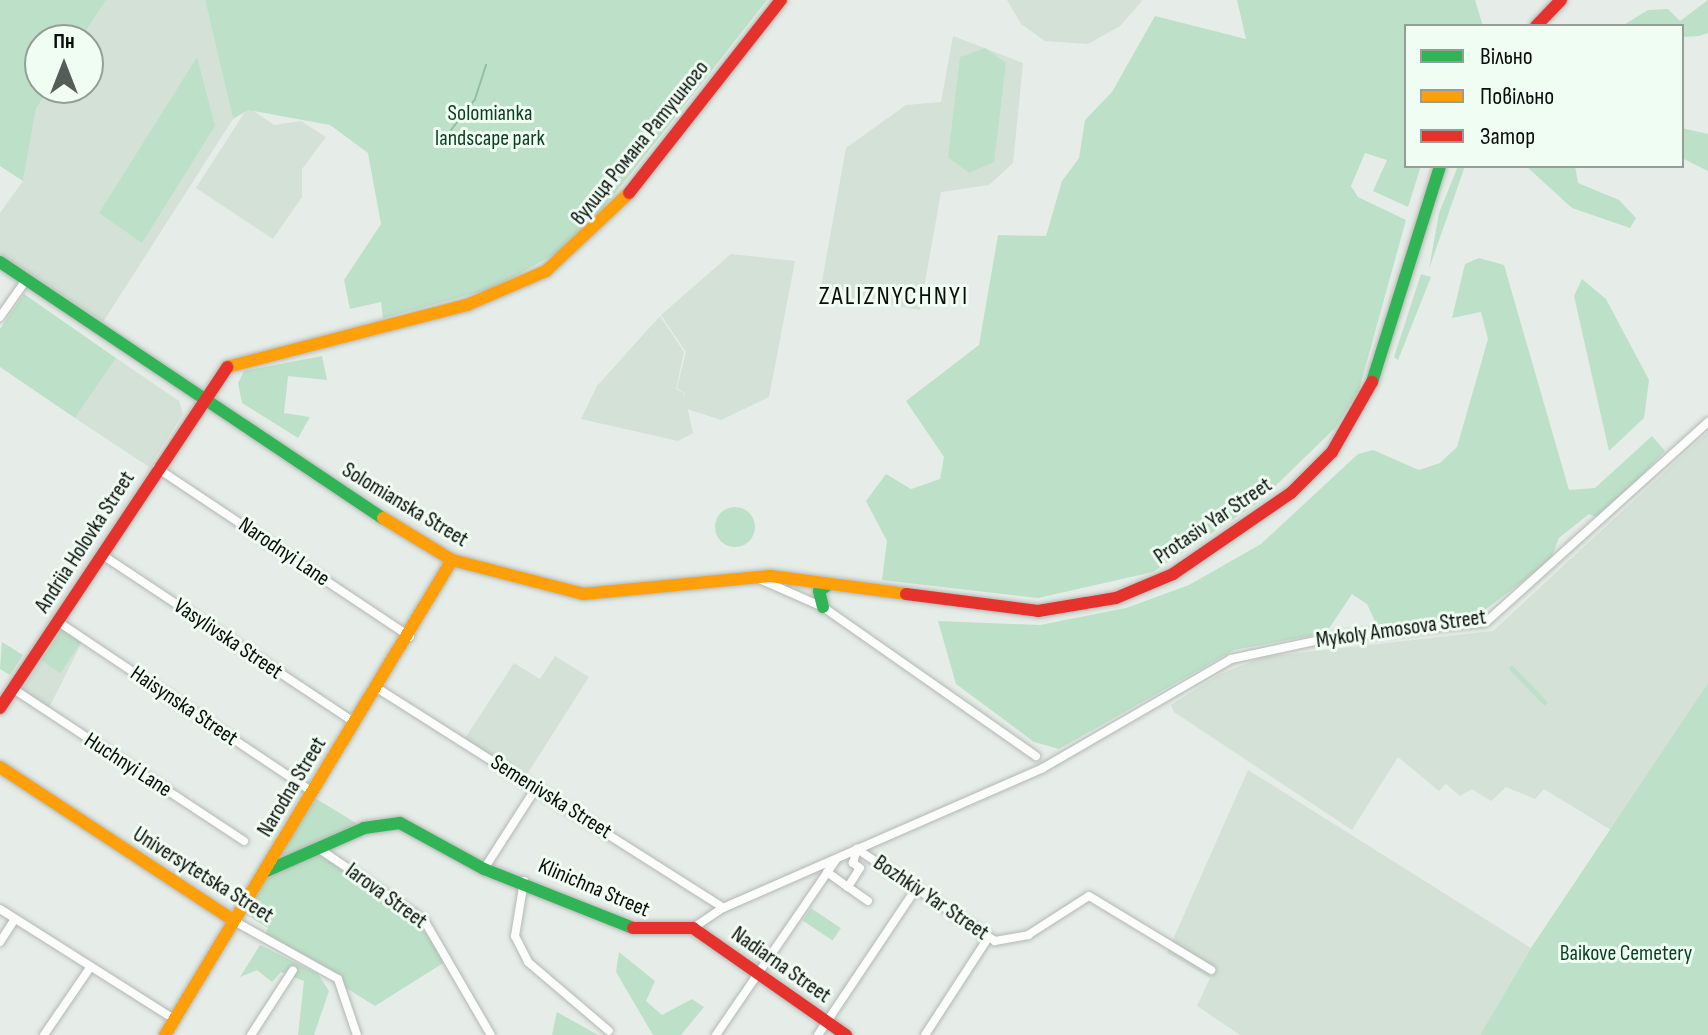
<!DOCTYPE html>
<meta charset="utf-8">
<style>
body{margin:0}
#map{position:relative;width:1708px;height:1035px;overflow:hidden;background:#e6ece7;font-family:"Sofia Sans Condensed",sans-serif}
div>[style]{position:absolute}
.built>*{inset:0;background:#d4e1d7}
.green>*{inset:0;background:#bde1c8;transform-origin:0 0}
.round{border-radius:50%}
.stream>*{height:2px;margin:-1px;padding:0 1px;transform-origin:1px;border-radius:1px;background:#91bfa0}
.roads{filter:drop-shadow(0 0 2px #b2b8b4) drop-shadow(0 0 2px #b2b8b4)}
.street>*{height:8px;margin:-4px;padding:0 4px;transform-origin:4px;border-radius:4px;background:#fbfcfb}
.fast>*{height:12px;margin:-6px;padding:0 6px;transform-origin:6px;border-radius:6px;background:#30b455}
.slow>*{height:12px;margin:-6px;padding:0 6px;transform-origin:6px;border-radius:6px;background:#ff9f0a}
.jam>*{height:12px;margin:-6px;padding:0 6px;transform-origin:6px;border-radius:6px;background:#e5322d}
span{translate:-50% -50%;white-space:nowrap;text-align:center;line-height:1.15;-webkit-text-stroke:6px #f0fdf3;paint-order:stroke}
.park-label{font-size:22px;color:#0a3e22}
.street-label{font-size:22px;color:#090e0b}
.quarter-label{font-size:26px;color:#090e0b;letter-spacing:2px}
.legend{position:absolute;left:1404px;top:24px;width:280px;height:144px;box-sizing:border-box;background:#f0fdf3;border:2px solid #949d96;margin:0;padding:10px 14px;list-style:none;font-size:24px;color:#090e0b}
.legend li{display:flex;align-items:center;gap:16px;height:40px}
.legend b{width:40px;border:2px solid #949d96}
.north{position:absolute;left:24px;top:24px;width:80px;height:80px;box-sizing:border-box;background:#f0fdf3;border:2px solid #949d96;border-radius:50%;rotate:0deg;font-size:22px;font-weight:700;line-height:32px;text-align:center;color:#090e0b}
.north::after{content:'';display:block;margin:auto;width:28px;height:36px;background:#565c58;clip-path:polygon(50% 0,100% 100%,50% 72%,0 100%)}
</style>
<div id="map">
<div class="built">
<i style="clip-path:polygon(106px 0,205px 0,233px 119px,103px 322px,0 254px,0 213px,23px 181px,36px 109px,49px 88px,88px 88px,88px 40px,80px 40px)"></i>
<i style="clip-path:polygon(1007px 0,1141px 0,1142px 1px,1120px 26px,1088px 44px,1045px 41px,1021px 24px)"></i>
<i style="clip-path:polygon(953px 36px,1023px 63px,1013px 163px,989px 185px,941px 192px,920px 310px,820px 292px,846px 148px,906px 105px,941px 102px)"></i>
<i style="clip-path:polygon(248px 107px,274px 125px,301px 121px,326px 137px,302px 169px,302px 197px,273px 239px,196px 188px)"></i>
<i style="clip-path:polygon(731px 254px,795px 261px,769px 397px,721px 420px,684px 408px,685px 393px,677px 388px,686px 352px,661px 315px)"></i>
<i style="clip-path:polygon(660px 316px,684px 352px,676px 389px,684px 393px,693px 433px,678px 441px,581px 419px,597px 386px)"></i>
<i style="clip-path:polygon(116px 358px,179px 401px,183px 414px,149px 467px,75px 418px)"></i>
<i style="clip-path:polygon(1708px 432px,1708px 683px,1611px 830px,1544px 789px,1535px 799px,1506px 787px,1491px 801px,1472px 789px,1460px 796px,1446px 784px,1439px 791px,1398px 757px,1352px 830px,1174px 712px,1171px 705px,1218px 675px,1263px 657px,1493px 631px)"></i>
<i style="clip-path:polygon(63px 627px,83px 640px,49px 708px,22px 690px)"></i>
<i style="clip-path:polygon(555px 656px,589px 677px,524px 779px,464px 740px,514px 663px,540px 679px)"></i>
<i style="clip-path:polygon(1248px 770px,1531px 948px,1480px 1035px,1240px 1035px,1197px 1006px,1210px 978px,1167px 953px)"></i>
</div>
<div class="green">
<i style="clip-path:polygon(0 0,106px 0,80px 40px,40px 40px,40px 88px,49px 88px,36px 109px,23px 181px,0 166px)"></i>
<i style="clip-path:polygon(205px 0,767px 0,577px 242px,491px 289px,383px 318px,381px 302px,350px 309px,344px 280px,381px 224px,368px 153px,330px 125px,248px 110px,233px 119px)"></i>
<i style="clip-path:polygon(1237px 0,1475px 0,1483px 26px,1406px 26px,1406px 166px,1421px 166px,1408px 207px,1373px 191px,1387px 160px,1365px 153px,1351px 186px,1358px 197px,1406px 220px,1359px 390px,1335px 428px,1259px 502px,1153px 572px,1038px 598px,882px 580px,887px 541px,866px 501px,886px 474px,911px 489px,940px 479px,944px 457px,906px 401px,979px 345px,998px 235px,1046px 236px,1062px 181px,1079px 158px,1085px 120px,1112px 92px,1155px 16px,1246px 39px)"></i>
<i style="clip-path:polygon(1708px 0,1708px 33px,1699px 36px,1682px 37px,1682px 26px,1622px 26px,1648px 10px,1668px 9px,1680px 21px)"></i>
<i style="clip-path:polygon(985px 48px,1006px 63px,994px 162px,969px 173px,948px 157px,960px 57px)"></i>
<i style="clip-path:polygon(197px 57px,215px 126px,142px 243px,99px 213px)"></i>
<i style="clip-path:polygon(1682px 128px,1708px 134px,1708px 171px,1682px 158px)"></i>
<i style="clip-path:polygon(1458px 166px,1465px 166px,1429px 269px,1439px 213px)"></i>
<i style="clip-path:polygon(1526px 166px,1575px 166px,1578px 183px,1619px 200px,1636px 218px,1630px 228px,1572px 208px)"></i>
<i style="clip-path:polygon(1479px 258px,1504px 265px,1569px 490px,1595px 488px,1652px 436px,1665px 451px,1600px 519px,1589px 514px,1559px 538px,1550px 561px,1478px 615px,1378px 628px,1367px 604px,1352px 594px,1326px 633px,1234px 650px,1059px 749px,1034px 742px,956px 684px,938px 621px,1040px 625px,1126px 608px,1189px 585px,1261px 544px,1358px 454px,1373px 450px,1419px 470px,1440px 463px,1457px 447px,1488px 339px,1481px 312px,1452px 318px,1465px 264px)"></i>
<i style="clip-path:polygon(1421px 274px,1431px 277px,1398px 360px,1394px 357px)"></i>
<i style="clip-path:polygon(1582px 279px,1606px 299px,1649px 380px,1644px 418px,1609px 451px,1574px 296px)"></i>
<i style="clip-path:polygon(24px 294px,116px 358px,75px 418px,0 367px,0 329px)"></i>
<i style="clip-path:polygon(322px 356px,327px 380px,288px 376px,284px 413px,310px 417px,298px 438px,242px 403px,238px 383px,244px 371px)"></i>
<i class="round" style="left:715px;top:507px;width:40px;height:40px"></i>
<i style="left:63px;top:628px;width:23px;height:39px;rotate:34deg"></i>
<i style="clip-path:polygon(2px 642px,23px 655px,10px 675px,0 669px)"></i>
<i style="left:1512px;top:665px;width:52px;height:5px;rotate:46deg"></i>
<i style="clip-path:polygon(1708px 683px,1708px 1035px,1480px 1035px,1531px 948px)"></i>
<i style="clip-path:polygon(310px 795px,364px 828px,264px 872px)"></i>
<i style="clip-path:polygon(318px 854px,410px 914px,448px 960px,375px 1006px,264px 937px,268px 928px,245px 914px,268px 876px)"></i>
<i style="left:811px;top:908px;width:36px;height:15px;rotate:34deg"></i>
<i style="clip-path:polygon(260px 945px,318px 974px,329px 991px,314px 1035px,298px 1035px,304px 981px,281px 972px,272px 982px,257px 970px,240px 977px)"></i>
<i style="clip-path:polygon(619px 952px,655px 981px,646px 1001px,662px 1015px,692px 999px,704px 1007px,681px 1035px,653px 1035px,616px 972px)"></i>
<i style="clip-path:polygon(557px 1011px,557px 1012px,598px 1035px,552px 1035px)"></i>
</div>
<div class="stream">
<i style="left:451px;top:130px;width:39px;rotate:-52deg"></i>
<i style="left:475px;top:99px;width:36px;rotate:-72deg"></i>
</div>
<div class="roads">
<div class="street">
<i style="left:0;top:317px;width:45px;rotate:-54.9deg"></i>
<i style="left:157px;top:468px;width:304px;rotate:33.7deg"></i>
<i style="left:101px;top:554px;width:305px;rotate:33.6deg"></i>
<i style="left:757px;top:578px;width:72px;rotate:23.7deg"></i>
<i style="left:823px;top:607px;width:260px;rotate:35deg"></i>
<i style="left:57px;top:621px;width:307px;rotate:33.8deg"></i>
<i style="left:12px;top:688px;width:278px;rotate:33.4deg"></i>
<i style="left:377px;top:688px;width:410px;rotate:32.4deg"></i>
<i style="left:318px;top:848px;width:128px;rotate:34.2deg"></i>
<i style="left:424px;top:920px;width:133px;rotate:59.8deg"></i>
<i style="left:484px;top:869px;width:96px;rotate:-57.3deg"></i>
<i style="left:827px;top:872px;width:26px;rotate:36deg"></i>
<i style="left:524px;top:881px;width:56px;rotate:99.3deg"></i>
<i style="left:515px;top:936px;width:29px;rotate:63deg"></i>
<i style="left:528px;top:962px;width:106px;rotate:40.4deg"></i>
<i style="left:868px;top:901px;width:24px;rotate:-145deg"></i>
<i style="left:848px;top:887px;width:22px;rotate:-58deg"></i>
<i style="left:860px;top:868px;width:9px;rotate:-144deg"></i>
<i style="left:853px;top:863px;width:15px;rotate:-74deg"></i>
<i style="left:857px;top:849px;width:166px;rotate:33.7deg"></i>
<i style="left:995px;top:941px;width:34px;rotate:-10deg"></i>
<i style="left:1028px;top:935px;width:72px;rotate:-32.6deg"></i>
<i style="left:1089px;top:896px;width:143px;rotate:31.2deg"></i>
<i style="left:0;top:909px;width:206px;rotate:32.3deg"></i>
<i style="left:234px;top:921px;width:119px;rotate:29.1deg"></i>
<i style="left:338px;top:979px;width:59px;rotate:71.3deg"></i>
<i style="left:693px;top:928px;width:36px;rotate:-34deg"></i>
<i style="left:723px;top:908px;width:349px;rotate:-23.6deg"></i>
<i style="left:1043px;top:768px;width:217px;rotate:-30.1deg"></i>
<i style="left:1231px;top:659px;width:95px;rotate:-12.1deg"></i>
<i style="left:1324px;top:639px;width:163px;rotate:-6deg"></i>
<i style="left:1486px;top:622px;width:299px;rotate:-42deg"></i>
<i style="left:0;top:942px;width:27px;rotate:-57deg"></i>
<i style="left:44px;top:1035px;width:83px;rotate:-55.7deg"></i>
<i style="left:251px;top:1035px;width:77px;rotate:-57.1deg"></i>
<i style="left:716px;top:1035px;width:212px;rotate:-55.6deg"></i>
<i style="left:818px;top:1035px;width:178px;rotate:-56.2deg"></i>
<i style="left:925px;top:1035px;width:116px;rotate:-57deg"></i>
</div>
<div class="fast">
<i style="left:0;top:262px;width:461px;rotate:33.8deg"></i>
<i style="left:1372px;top:382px;width:226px;rotate:-72.5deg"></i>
<i style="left:823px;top:607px;width:16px;rotate:-104deg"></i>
<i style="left:819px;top:591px;width:12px;rotate:-35deg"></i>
<i style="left:264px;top:872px;width:109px;rotate:-23.7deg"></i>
<i style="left:364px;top:828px;width:36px;rotate:-8deg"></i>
<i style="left:400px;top:823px;width:96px;rotate:28.7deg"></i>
<i style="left:484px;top:869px;width:160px;rotate:21.6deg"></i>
</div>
<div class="slow">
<i style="left:227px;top:367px;width:248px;rotate:-14.5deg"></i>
<i style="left:467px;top:305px;width:86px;rotate:-23.3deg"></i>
<i style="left:546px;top:271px;width:114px;rotate:-43.2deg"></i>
<i style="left:383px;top:518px;width:81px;rotate:31.3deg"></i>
<i style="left:452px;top:560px;width:135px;rotate:14.5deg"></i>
<i style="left:583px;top:594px;width:188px;rotate:-5.5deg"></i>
<i style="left:770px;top:576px;width:137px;rotate:7.5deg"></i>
<i style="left:0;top:767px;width:280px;rotate:33.3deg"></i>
<i style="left:165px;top:1035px;width:555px;rotate:-58.86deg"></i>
</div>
<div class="jam">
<i style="left:1536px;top:26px;width:36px;rotate:-46deg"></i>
<i style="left:629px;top:193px;width:246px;rotate:-51.8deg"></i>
<i style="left:906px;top:594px;width:133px;rotate:7.3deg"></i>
<i style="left:1038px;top:611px;width:79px;rotate:-9.5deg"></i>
<i style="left:1116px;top:598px;width:62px;rotate:-22.8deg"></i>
<i style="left:1173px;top:574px;width:143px;rotate:-34.5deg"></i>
<i style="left:1291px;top:493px;width:58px;rotate:-45deg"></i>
<i style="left:1332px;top:452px;width:81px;rotate:-60.3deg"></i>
<i style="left:0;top:708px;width:410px;rotate:-56.3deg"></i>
<i style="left:633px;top:928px;width:60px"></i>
<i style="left:693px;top:928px;width:187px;rotate:35deg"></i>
</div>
</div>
<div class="park-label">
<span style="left:490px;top:126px">Solomianka<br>landscape park</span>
<span style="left:1626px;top:954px">Baikove Cemetery</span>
</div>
<div class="street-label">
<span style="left:640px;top:143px;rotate:-51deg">вулиця Романа Ратушного</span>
<span style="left:405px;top:505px;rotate:31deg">Solomianska Street</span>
<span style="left:1213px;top:521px;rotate:-34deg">Protasiv Yar Street</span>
<span style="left:85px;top:542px;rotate:-57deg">Andriia Holovka Street</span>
<span style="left:284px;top:552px;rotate:34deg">Narodnyi Lane</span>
<span style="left:1401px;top:629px;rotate:-8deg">Mykoly Amosova Street</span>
<span style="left:228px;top:639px;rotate:34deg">Vasylivska Street</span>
<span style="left:184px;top:706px;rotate:34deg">Haisynska Street</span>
<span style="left:128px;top:765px;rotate:33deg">Huchnyi Lane</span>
<span style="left:292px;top:787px;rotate:-59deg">Narodna Street</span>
<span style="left:551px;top:797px;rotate:32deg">Semenivska Street</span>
<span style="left:203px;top:875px;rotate:32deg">Universytetska Street</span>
<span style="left:594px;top:888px;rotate:23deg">Klinichna Street</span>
<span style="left:386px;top:896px;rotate:36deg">Iarova Street</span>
<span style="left:931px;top:898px;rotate:34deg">Bozhkiv Yar Street</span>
<span style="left:781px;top:965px;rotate:35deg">Nadiarna Street</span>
</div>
<div class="quarter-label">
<span style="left:894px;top:297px">ZALIZNYCHNYI</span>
</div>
<ul class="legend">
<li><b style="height:10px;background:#30b455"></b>Вільно</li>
<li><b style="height:10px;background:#ff9f0a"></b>Повільно</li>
<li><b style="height:10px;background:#e5322d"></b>Затор</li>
</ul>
<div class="north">Пн</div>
</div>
